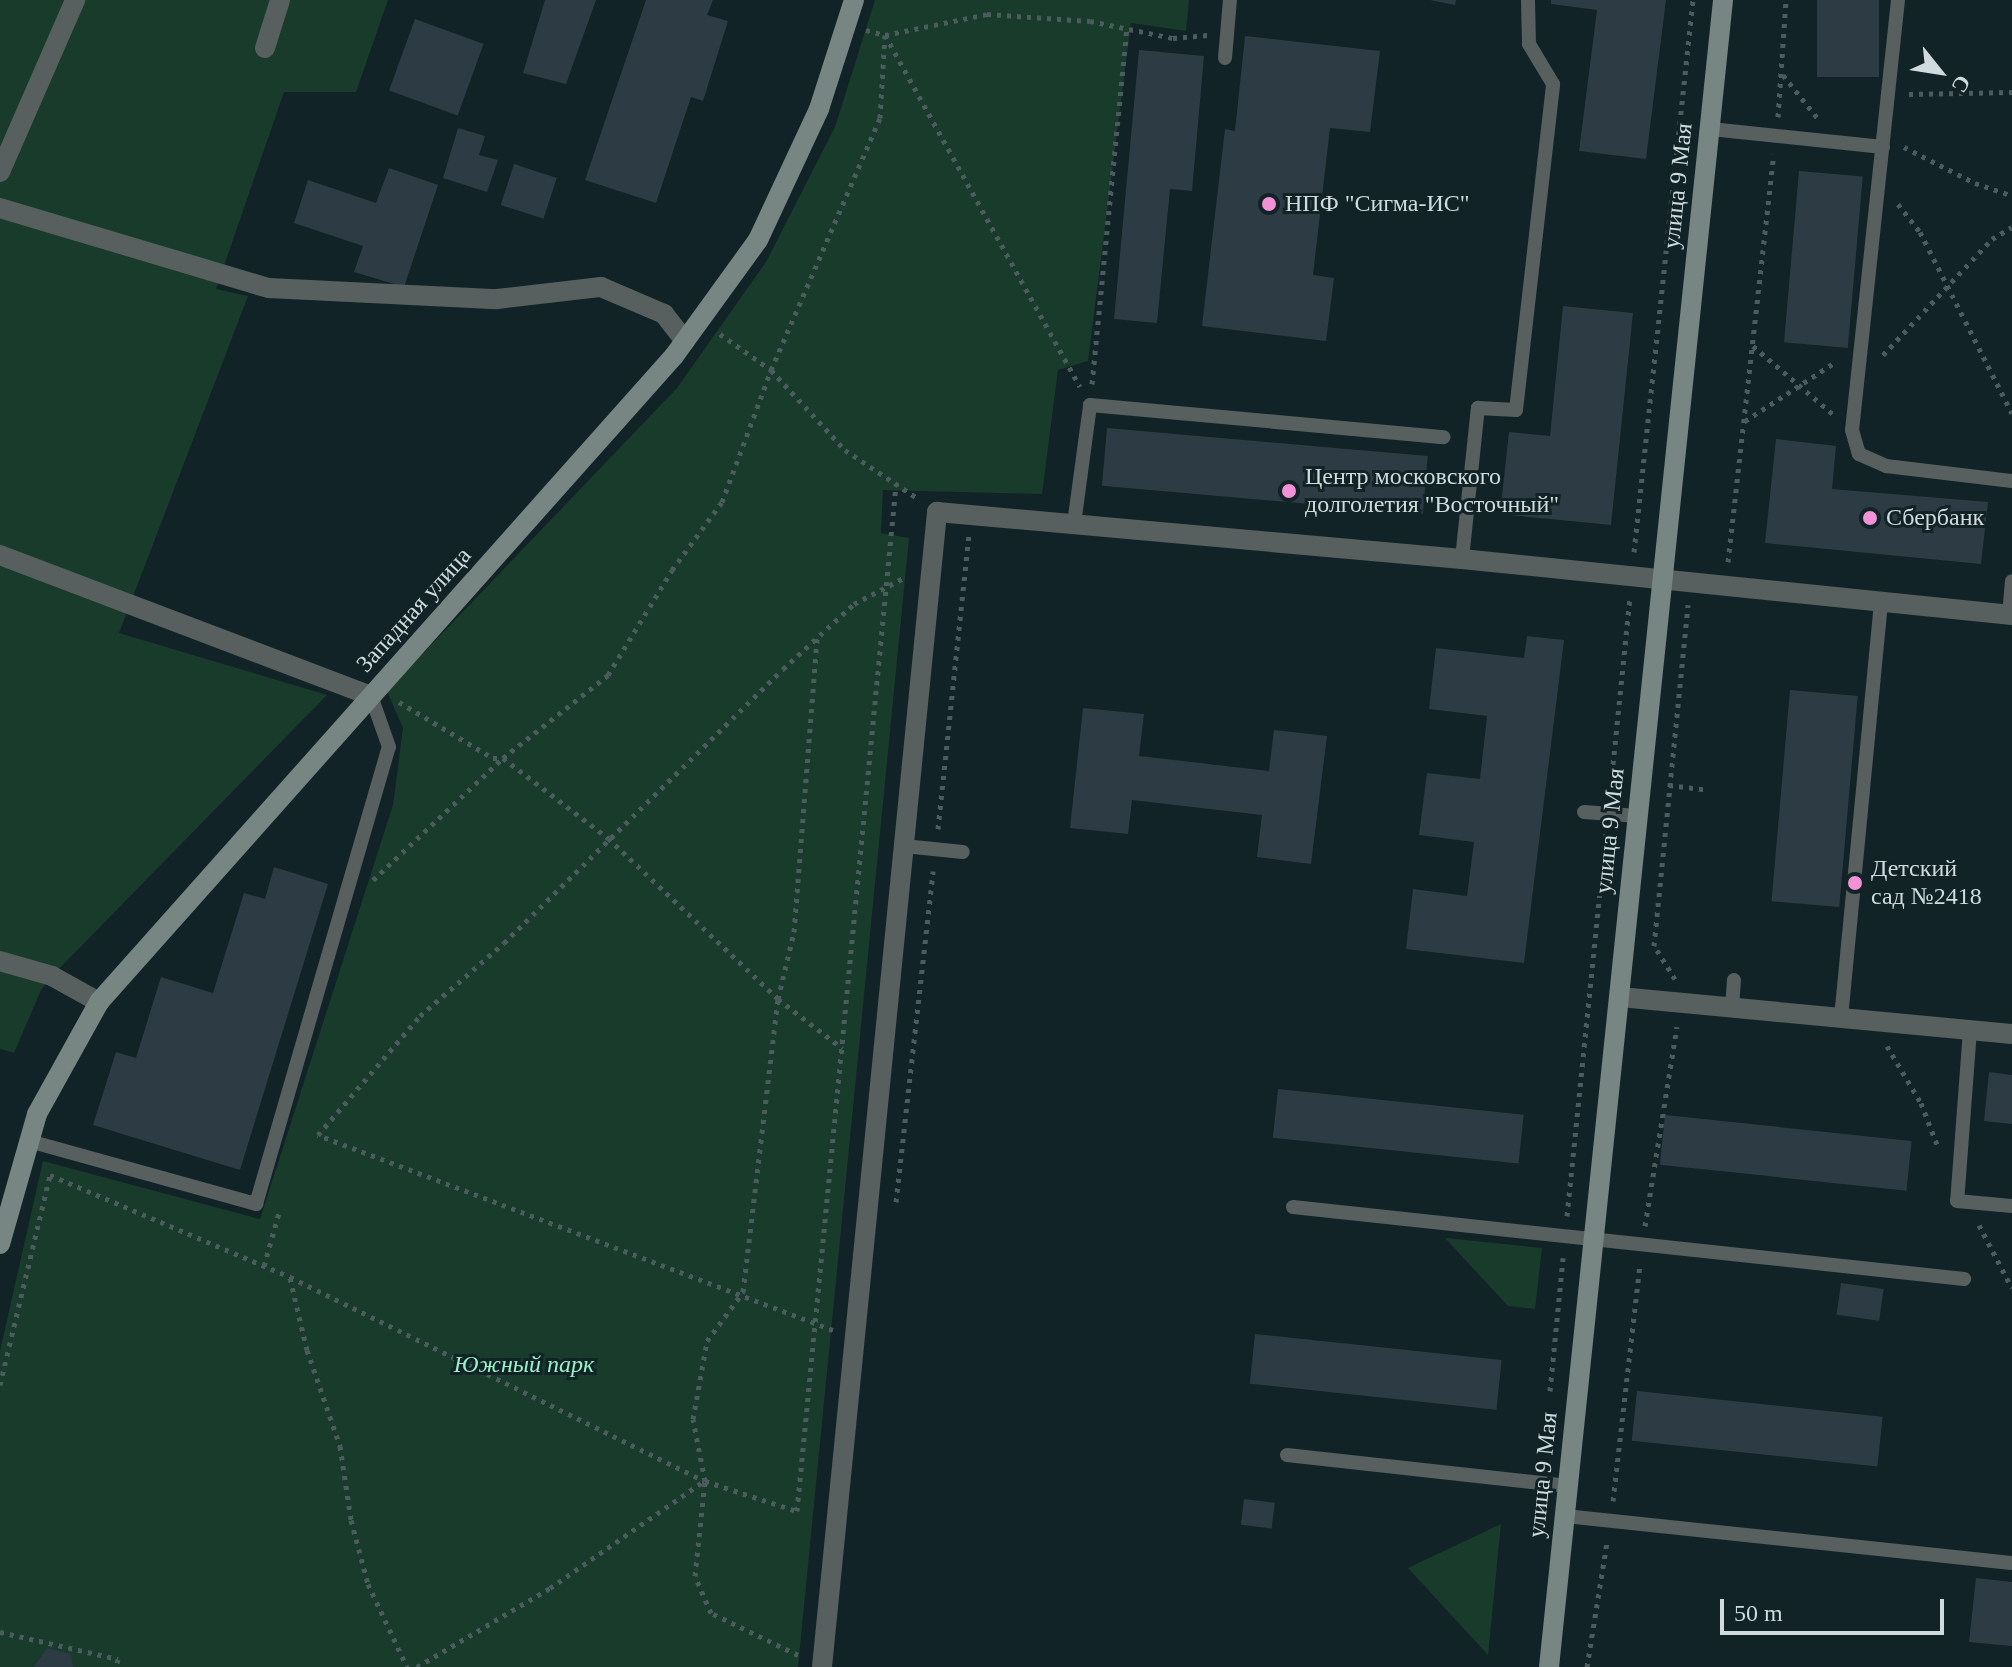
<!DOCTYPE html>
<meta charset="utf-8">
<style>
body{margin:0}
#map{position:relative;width:2012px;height:1667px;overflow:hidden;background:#112326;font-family:"Times New Roman",serif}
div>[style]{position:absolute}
.green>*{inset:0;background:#183b2b}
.building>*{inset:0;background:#2d3b45;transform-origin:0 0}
.path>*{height:5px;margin-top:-2.5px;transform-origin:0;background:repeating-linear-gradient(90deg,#4c5b5e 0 4px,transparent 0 10px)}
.lane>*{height:14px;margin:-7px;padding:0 7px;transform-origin:7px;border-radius:7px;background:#58605f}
.street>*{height:20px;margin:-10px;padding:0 10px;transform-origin:10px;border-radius:10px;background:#58605f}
.secondary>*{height:20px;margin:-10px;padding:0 10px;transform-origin:10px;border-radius:10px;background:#778583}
.dots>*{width:22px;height:22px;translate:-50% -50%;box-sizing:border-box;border:4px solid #112326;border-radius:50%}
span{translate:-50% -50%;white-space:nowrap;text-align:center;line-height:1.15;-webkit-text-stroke:6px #112326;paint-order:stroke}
.street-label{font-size:24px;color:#d0dbdd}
.poi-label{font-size:24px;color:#d0dbdd}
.left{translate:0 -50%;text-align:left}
.park-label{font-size:24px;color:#99f1c5;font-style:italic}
.north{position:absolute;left:1900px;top:32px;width:80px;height:80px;-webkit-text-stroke:6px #112326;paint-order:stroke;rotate:120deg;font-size:22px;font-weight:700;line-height:32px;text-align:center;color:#d0dbdd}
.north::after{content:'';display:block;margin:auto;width:28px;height:36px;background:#d0dbdd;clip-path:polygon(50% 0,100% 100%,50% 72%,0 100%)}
.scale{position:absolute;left:1720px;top:1599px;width:224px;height:36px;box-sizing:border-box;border:4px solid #d0dbdd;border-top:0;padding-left:10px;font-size:24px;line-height:28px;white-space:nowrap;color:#d0dbdd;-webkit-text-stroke:6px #112326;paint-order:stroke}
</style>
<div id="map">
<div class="green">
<i style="clip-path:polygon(0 0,388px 0,356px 92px,284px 92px,216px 289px,248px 296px,119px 633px,327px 695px,52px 976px,41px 990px,14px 1053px,0 1049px)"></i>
<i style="clip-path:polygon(875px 0,1189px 0,1186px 31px,1131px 23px,1088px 361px,1058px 370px,1042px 494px,883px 490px,881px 533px,909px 538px,798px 1667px,0 1667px,0 1351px,43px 1161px,260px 1219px,393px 805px,403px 728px,387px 691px,677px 388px,766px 262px,835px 127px)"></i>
<i style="clip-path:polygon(1445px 1238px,1542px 1248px,1535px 1309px,1508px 1306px)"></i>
<i style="clip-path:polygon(1501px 1524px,1488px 1655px,1408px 1568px)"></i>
</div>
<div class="building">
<i style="clip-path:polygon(545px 0,596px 0,566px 84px,523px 73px)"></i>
<i style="clip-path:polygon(646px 0,713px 0,707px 15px,728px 21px,703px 101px,691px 97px,656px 203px,585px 180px)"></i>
<i style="clip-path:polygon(1430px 0,1456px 0,1455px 5px)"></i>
<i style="clip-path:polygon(1551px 0,1666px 0,1646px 159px,1579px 151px,1597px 10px,1551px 4px)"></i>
<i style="left:1817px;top:0;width:62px;height:77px"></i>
<i style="left:415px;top:19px;width:73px;height:76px;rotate:20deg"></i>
<i style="clip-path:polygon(1245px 36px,1380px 51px,1370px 132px,1330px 128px,1313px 275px,1334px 278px,1326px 341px,1202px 326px,1225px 129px,1235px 131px)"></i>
<i style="clip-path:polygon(1139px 50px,1204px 56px,1192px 191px,1170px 189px,1157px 323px,1114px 319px)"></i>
<i style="clip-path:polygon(458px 128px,485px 136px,479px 155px,498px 160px,487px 192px,443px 178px)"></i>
<i style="left:514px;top:164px;width:45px;height:43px;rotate:18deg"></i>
<i style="clip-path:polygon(389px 168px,438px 185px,404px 287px,354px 272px,363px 246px,294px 223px,308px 180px,376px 203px)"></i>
<i style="left:1799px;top:171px;width:64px;height:172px;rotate:5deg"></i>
<i style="clip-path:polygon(1563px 306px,1633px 313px,1611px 525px,1500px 514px,1509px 432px,1550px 436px)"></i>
<i style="left:1107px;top:428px;width:322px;height:58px;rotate:5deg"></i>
<i style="clip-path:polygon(1776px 439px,1836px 446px,1832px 489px,1988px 502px,1981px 564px,1765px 543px)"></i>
<i style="clip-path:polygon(1527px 636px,1564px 640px,1524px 963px,1406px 949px,1413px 889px,1467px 896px,1474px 842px,1419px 835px,1427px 773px,1480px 779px,1487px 716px,1429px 709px,1436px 648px,1524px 658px)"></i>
<i style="left:1790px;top:690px;width:68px;height:212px;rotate:5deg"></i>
<i style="clip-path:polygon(1083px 708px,1144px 714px,1139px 756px,1269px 771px,1274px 730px,1327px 736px,1311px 864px,1257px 857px,1262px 815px,1132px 800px,1128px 834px,1070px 828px)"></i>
<i style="clip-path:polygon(274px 867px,328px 884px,240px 1170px,93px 1125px,116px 1052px,136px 1058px,161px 977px,213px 993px,244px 893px,265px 899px)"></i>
<i style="clip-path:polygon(1989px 1072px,2012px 1075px,2012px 1124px,1984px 1121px)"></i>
<i style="left:1278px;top:1089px;width:247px;height:49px;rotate:6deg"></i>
<i style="left:1665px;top:1115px;width:248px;height:50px;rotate:6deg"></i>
<i style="left:1841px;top:1283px;width:43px;height:32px;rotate:8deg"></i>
<i style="left:1255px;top:1334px;width:248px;height:50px;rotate:6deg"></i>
<i style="left:1637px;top:1391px;width:247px;height:50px;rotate:6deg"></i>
<i style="left:1244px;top:1499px;width:31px;height:26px;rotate:7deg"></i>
<i style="clip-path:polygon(1976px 1578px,2012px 1582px,2012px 1646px,1969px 1642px)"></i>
<i style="clip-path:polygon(47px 1648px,71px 1654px,73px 1667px,34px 1667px)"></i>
</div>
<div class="path">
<i style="left:866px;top:30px;width:20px;rotate:15deg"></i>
<i style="left:885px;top:35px;width:402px;rotate:61deg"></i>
<i style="left:1783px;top:75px;width:58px;rotate:51.3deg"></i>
<i style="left:1909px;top:94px;width:103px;rotate:-1.1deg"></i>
<i style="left:1778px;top:117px;width:117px;rotate:-86.1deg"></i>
<i style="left:1904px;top:147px;width:80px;rotate:26.9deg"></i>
<i style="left:1975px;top:183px;width:39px;rotate:19deg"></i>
<i style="left:1898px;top:204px;width:36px;rotate:52deg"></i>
<i style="left:1920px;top:232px;width:203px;rotate:63.1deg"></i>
<i style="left:720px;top:334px;width:62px;rotate:35.2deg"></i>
<i style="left:771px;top:370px;width:109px;rotate:47.2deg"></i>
<i style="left:845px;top:450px;width:90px;rotate:33.7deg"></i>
<i style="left:1753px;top:346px;width:105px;rotate:40.4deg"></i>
<i style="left:1883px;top:355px;width:159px;rotate:-46.8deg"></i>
<i style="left:1992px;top:239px;width:23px;rotate:-31deg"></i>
<i style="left:1092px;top:384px;width:358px;rotate:-84.4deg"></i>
<i style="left:1745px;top:421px;width:110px;rotate:-33.1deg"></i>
<i style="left:1634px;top:552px;width:555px;rotate:-83.9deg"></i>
<i style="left:1728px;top:562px;width:410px;rotate:-83.6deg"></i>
<i style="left:399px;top:702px;width:109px;rotate:30.8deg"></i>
<i style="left:493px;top:758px;width:10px"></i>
<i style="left:503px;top:758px;width:132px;rotate:37.3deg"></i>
<i style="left:608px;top:838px;width:234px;rotate:43.4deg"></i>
<i style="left:778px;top:999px;width:81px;rotate:37.4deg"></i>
<i style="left:1669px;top:785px;width:38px;rotate:7deg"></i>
<i style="left:1610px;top:794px;width:198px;rotate:-84.2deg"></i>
<i style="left:938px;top:829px;width:295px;rotate:-84deg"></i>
<i style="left:373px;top:880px;width:178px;rotate:-43.2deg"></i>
<i style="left:503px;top:758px;width:134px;rotate:-38.3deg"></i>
<i style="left:608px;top:675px;width:123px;rotate:-58.6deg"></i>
<i style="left:672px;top:570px;width:84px;rotate:-53.7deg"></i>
<i style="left:722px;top:502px;width:141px;rotate:-69.6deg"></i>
<i style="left:771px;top:370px;width:275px;rotate:-66.6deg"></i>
<i style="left:880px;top:118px;width:83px;rotate:-86.6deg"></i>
<i style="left:885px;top:35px;width:104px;rotate:-11.6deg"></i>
<i style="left:987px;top:14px;width:103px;rotate:3.9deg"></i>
<i style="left:1090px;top:21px;width:85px;rotate:11.6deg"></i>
<i style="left:1173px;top:38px;width:35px;rotate:-5deg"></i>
<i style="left:1675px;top:979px;width:39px;rotate:-122deg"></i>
<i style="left:1654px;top:946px;width:343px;rotate:-84.3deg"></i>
<i style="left:1887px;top:1046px;width:66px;rotate:59.2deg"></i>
<i style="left:1921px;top:1103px;width:47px;rotate:68.9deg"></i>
<i style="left:50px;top:1175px;width:261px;rotate:23deg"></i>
<i style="left:290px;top:1277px;width:462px;rotate:26.2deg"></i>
<i style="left:705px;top:1481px;width:97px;rotate:18.1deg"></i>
<i style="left:797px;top:1511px;width:1032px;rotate:-84.49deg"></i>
<i style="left:896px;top:1202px;width:333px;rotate:-83.6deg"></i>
<i style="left:1567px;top:1216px;width:386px;rotate:-84.2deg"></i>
<i style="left:1979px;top:1225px;width:71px;rotate:62.4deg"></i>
<i style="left:1645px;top:1226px;width:202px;rotate:-80.9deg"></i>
<i style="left:264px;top:1266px;width:59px;rotate:-74.3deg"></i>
<i style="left:290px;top:1278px;width:74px;rotate:76.7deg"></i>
<i style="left:307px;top:1350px;width:102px;rotate:71deg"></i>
<i style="left:340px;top:1446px;width:75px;rotate:81.5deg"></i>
<i style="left:351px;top:1520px;width:66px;rotate:75.1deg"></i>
<i style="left:368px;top:1584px;width:92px;rotate:64.8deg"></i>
<i style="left:833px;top:1330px;width:551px;rotate:-159.26deg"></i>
<i style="left:318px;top:1135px;width:157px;rotate:-49.4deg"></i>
<i style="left:420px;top:1016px;width:111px;rotate:-41deg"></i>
<i style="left:504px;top:943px;width:391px;rotate:-44.5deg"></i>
<i style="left:783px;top:669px;width:96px;rotate:-42.5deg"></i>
<i style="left:854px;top:604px;width:60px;rotate:-27.8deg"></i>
<i style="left:0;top:1385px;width:216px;rotate:-76.6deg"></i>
<i style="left:1550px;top:1391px;width:134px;rotate:-84.4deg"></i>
<i style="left:1613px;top:1501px;width:239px;rotate:-83.5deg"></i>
<i style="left:0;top:1632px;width:121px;rotate:12.9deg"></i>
<i style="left:118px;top:1659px;width:8px;rotate:104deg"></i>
<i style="left:798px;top:1655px;width:97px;rotate:-154.2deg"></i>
<i style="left:711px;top:1613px;width:40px;rotate:-113.4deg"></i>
<i style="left:695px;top:1576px;width:96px;rotate:-84deg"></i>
<i style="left:705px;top:1481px;width:63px;rotate:-101deg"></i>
<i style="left:693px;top:1419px;width:79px;rotate:-79.8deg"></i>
<i style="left:707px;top:1341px;width:61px;rotate:-53.7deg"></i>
<i style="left:743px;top:1292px;width:295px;rotate:-83.2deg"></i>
<i style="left:778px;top:999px;width:69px;rotate:-76.6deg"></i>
<i style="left:794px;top:932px;width:295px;rotate:-85.5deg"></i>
<i style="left:417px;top:1667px;width:155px;rotate:-30.7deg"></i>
<i style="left:550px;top:1588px;width:188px;rotate:-34.8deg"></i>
<i style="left:1587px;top:1667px;width:127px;rotate:-80.9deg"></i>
</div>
<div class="lane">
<i style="left:1898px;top:0;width:432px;rotate:96.1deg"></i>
<i style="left:1852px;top:430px;width:25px;rotate:74deg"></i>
<i style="left:1859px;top:454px;width:30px;rotate:24deg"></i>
<i style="left:1886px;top:466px;width:127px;rotate:6.8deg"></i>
<i style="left:1225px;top:58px;width:58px;rotate:-85.1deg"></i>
<i style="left:1711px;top:129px;width:173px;rotate:6deg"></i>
<i style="left:1074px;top:524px;width:120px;rotate:-82.3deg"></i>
<i style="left:1090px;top:405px;width:355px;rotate:5.2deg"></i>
<i style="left:1462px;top:559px;width:152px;rotate:-84deg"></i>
<i style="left:1478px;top:408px;width:38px;rotate:3deg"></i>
<i style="left:1516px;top:410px;width:328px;rotate:-83.5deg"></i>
<i style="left:1553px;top:84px;width:47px;rotate:-121deg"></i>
<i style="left:1529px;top:44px;width:44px;rotate:-91.3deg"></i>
<i style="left:2009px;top:615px;width:34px;rotate:-85deg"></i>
<i style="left:1584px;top:812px;width:54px;rotate:4.2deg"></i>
<i style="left:904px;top:846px;width:59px;rotate:5.8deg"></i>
<i style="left:1732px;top:1008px;width:28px;rotate:-86deg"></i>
<i style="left:1841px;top:1018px;width:419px;rotate:-84.5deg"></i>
<i style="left:1970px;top:1030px;width:171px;rotate:94.3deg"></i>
<i style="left:1957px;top:1201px;width:55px;rotate:5.2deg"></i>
<i style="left:29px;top:1141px;width:236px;rotate:15.5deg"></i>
<i style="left:256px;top:1204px;width:476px;rotate:-73.8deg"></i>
<i style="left:389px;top:747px;width:54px;rotate:-109.4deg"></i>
<i style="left:1293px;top:1207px;width:675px;rotate:6.12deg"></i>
<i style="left:1287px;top:1455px;width:283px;rotate:6.3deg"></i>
<i style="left:1565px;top:1516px;width:449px;rotate:6deg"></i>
</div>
<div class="street">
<i style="left:265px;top:48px;width:50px;rotate:-72.6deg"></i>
<i style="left:0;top:172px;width:188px;rotate:-66.4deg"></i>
<i style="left:0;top:208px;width:281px;rotate:16.6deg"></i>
<i style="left:269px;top:288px;width:228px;rotate:2.8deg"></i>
<i style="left:497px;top:299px;width:105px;rotate:-6.6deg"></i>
<i style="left:601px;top:287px;width:69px;rotate:23.2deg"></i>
<i style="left:664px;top:314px;width:34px;rotate:52deg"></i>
<i style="left:0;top:555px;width:397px;rotate:20.8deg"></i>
<i style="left:0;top:961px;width:54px;rotate:16.1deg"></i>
<i style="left:52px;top:976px;width:54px;rotate:29deg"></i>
<i style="left:1620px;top:997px;width:394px;rotate:5.4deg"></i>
<i style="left:822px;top:1667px;width:1161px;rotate:-84.31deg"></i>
<i style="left:937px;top:512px;width:527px;rotate:5.12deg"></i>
<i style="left:1462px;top:559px;width:553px;rotate:5.81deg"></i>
</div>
<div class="secondary">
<i style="left:0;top:1244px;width:135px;rotate:-74.1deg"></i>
<i style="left:37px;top:1114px;width:128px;rotate:-61deg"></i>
<i style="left:99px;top:1002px;width:865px;rotate:-48.33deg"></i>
<i style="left:674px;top:356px;width:143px;rotate:-54.1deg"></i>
<i style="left:758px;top:240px;width:145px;rotate:-65deg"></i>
<i style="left:819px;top:109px;width:114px;rotate:-72.2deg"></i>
<i style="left:1549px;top:1667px;width:1676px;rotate:-84.04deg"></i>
</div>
<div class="dots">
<i style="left:1269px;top:204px;background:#f391d6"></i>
<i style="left:1289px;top:491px;background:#f391d6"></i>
<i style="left:1870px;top:518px;background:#f391d6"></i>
<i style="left:1855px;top:883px;background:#f391d6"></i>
</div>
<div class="street-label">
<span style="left:1678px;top:186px;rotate:-84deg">улица 9 Мая</span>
<span style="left:414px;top:610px;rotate:-48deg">Западная улица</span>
<span style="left:1610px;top:831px;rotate:-84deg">улица 9 Мая</span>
<span style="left:1543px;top:1475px;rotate:-84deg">улица 9 Мая</span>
</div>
<div class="poi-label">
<span class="left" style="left:1285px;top:204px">НПФ "Сигма-ИС"</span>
<span class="left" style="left:1305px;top:491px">Центр московского<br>долголетия "Восточный"</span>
<span class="left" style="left:1886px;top:518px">Сбербанк</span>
<span class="left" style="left:1871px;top:883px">Детский<br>сад №2418</span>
</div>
<div class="park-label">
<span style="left:524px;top:1365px">Южный парк</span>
</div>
<div class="north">С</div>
<div class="scale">50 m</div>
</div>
